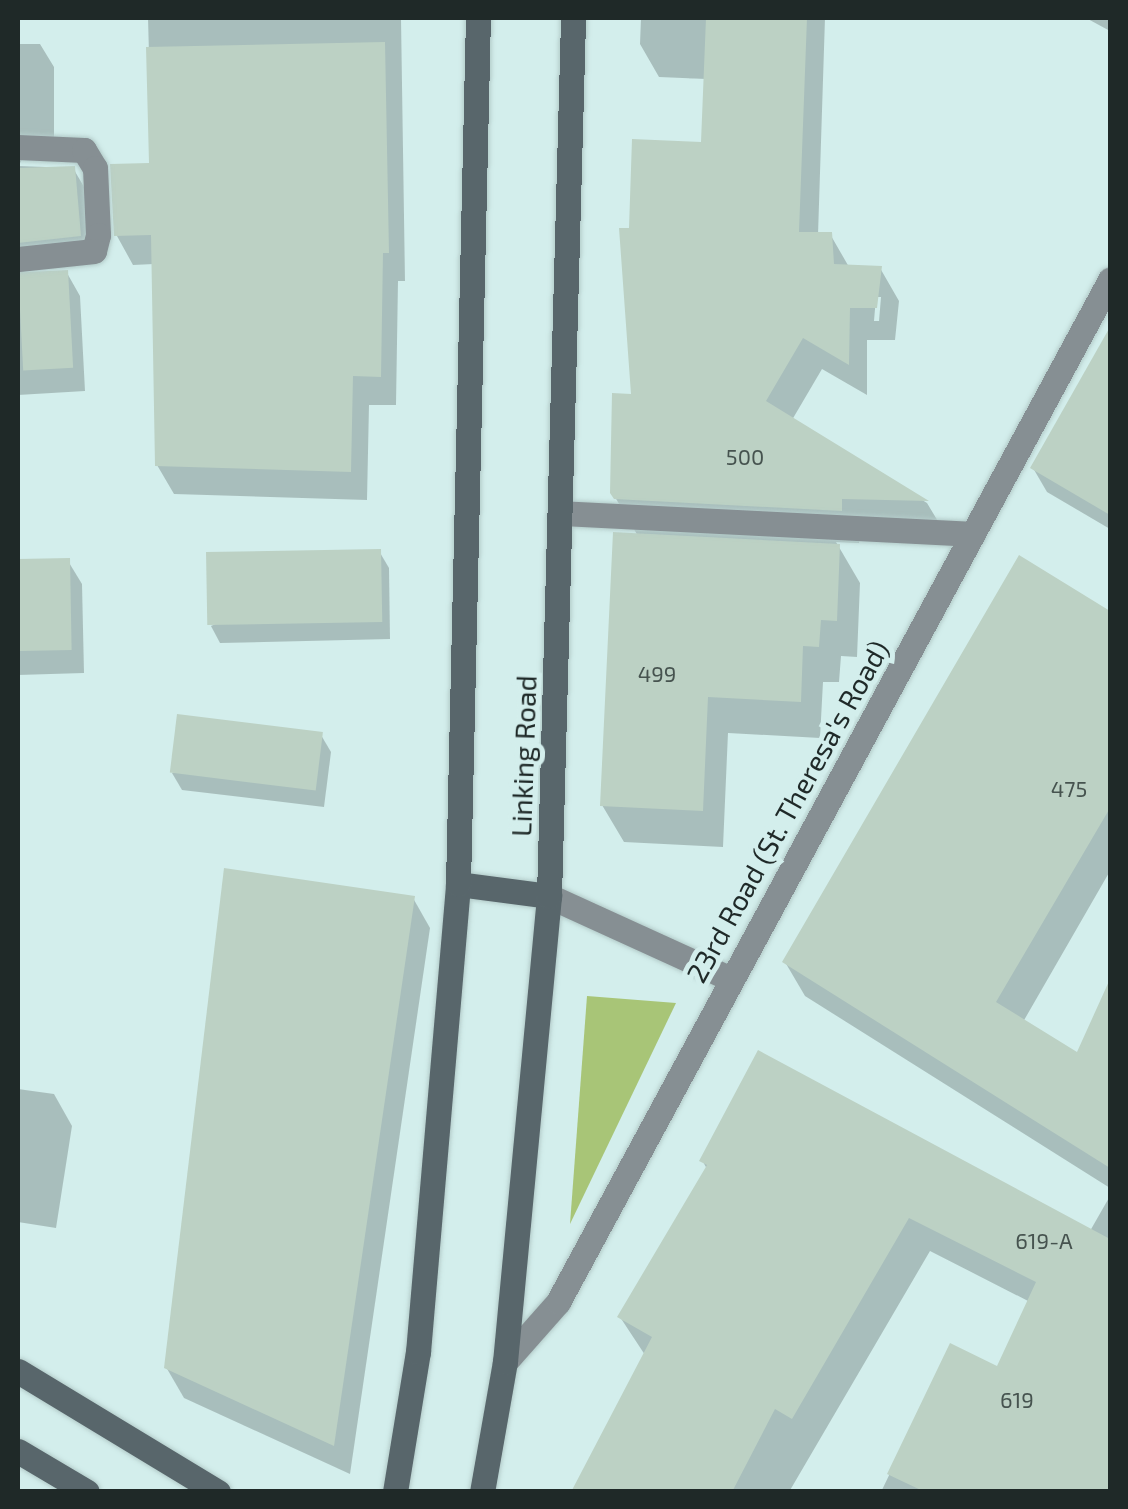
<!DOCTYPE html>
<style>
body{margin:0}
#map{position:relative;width:1128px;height:1509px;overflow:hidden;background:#d3eeec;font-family:"Exo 2",sans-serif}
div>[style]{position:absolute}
.green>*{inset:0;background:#a8c577}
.shadow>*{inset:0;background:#0003}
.building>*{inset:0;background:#bcd1c4;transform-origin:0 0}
.roads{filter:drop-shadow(0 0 2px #b3cbc9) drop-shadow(0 0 2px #b3cbc9)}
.street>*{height:25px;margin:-12.5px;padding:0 12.5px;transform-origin:12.5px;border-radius:12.5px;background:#868f93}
.secondary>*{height:25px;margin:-12.5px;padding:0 12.5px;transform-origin:12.5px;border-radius:12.5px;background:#58666b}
span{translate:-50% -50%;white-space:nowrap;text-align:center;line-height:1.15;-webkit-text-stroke:10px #d3eeec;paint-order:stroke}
.number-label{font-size:22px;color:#46534f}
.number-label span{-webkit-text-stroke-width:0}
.street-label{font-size:28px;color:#1f2928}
.frame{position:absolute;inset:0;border:20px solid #1f2928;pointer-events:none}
</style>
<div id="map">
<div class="green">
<i style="clip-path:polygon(587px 996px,676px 1003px,570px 1224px)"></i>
</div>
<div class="shadow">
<i style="clip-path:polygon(148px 18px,401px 18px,405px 281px,398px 281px,396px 405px,369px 405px,367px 500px,174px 494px,157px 465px,154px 264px,133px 265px,117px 236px,152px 165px)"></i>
<i style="clip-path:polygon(evenodd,641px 18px,825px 18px,818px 235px,830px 234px,849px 267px,880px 268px,899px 301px,895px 340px,867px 340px,867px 395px,822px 369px,792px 420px,927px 503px,945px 533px,860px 531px,859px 543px,836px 542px,860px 583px,857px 657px,841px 656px,839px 682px,823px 682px,820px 738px,728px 733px,723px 847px,624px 842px,602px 805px,638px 536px,612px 492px,633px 396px,631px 230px,704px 144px,706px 79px,659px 77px,640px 44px,641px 18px,876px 297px,881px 297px,879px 321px,874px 321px,876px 297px)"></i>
<i style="clip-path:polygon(1086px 18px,1110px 18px,1110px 31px)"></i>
<i style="clip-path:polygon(18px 44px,40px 44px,54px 67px,54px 154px,25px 155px,18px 166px,73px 168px,87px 192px,93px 256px,28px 266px,19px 278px,67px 273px,80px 296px,85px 391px,18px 395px)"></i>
<i style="clip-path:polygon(1094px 362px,1110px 372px,1110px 529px,1047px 492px,1033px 468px)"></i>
<i style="clip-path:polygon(379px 551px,389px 568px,390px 639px,220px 643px,211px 626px)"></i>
<i style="clip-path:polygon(1019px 559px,1110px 614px,1110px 871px,1023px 1022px,1078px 1055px,1110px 991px,1110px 1188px,805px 996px,785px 962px)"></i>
<i style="clip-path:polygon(18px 561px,68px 561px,82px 584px,84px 673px,18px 675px)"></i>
<i style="clip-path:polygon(321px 735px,331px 752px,324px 807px,182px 790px,172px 773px)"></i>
<i style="clip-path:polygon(413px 898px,430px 928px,350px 1474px,184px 1398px,166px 1367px)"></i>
<i style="clip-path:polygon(18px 1089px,54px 1094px,72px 1126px,56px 1228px,18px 1222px)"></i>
<i style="clip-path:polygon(702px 1160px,1090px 1231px,1110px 1196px,1110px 1492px,881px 1492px,951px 1346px,999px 1369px,1030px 1302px,930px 1251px,789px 1492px,574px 1492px,645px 1355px,620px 1317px,707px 1169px)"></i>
</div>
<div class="building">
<i style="clip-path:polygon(706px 18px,807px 18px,799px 232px,832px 232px,834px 264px,882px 266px,877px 308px,850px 308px,849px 365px,803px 338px,766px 401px,929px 501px,842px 499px,842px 511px,614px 499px,610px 493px,612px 393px,631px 394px,619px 228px,629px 228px,632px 139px,701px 142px)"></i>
<i style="clip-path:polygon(385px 42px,389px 253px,383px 253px,381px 377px,353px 376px,351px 472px,155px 466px,151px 235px,114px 236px,110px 164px,149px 163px,146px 47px)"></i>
<i style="clip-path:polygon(75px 166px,81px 236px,18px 243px,18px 168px)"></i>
<i style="left:68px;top:270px;width:98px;height:50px;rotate:87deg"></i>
<i style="clip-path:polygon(1110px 327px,1110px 515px,1030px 468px)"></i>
<i style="clip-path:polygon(613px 532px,840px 544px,837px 621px,821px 620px,819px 647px,803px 646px,801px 702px,708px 697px,703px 811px,600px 806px)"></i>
<i style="left:381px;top:549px;width:73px;height:175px;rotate:89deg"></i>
<i style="clip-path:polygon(1019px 555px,1110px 611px,1110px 808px,996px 1002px,1077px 1052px,1110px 979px,1110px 1168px,782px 962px)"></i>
<i style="left:70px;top:558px;width:92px;height:52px;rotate:89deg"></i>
<i style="left:177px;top:714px;width:147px;height:59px;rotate:7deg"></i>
<i style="clip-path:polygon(224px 868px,415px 896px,334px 1446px,164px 1368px)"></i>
<i style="clip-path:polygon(758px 1050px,1110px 1239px,1110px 1492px,925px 1492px,887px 1474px,950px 1343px,997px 1366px,1036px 1282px,909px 1218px,792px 1419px,775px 1409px,732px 1492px,571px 1492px,652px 1337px,617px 1317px,707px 1165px,699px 1161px)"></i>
</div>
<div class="roads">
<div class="street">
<i style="left:18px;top:147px;width:66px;rotate:2.6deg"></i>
<i style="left:84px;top:150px;width:21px;rotate:59deg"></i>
<i style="left:95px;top:168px;width:67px;rotate:87.4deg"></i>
<i style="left:98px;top:235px;width:16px;rotate:104deg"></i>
<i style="left:94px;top:251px;width:76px;rotate:174deg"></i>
<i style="left:560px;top:513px;width:413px;rotate:2.9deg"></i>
<i style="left:549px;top:896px;width:198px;rotate:24.5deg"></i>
<i style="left:505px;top:1362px;width:80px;rotate:-48.5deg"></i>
<i style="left:558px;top:1302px;width:1162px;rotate:-61.63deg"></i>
</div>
<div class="secondary">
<i style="left:458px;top:884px;width:92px;rotate:7.5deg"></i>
<i style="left:18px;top:1371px;width:234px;rotate:31.2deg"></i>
<i style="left:18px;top:1451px;width:80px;rotate:30.7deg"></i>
<i style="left:395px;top:1492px;width:142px;rotate:-80.7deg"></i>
<i style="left:418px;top:1352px;width:470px;rotate:-85.1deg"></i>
<i style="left:458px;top:884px;width:866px;rotate:-88.68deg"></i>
<i style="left:482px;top:1492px;width:132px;rotate:-80deg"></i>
<i style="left:505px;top:1362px;width:468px;rotate:-84.6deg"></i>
<i style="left:549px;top:896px;width:878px;rotate:-88.43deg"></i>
</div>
</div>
<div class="number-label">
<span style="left:745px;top:457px">500</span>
<span style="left:657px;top:674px">499</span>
<span style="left:1069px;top:789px">475</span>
<span style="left:1044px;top:1241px">619-A</span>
<span style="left:1017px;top:1400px">619</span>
</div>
<div class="street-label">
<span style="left:523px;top:756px;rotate:-88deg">Linking Road</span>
<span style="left:787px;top:811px;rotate:-61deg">23rd Road (St. Theresa's Road)</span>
</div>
<div class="frame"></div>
</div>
